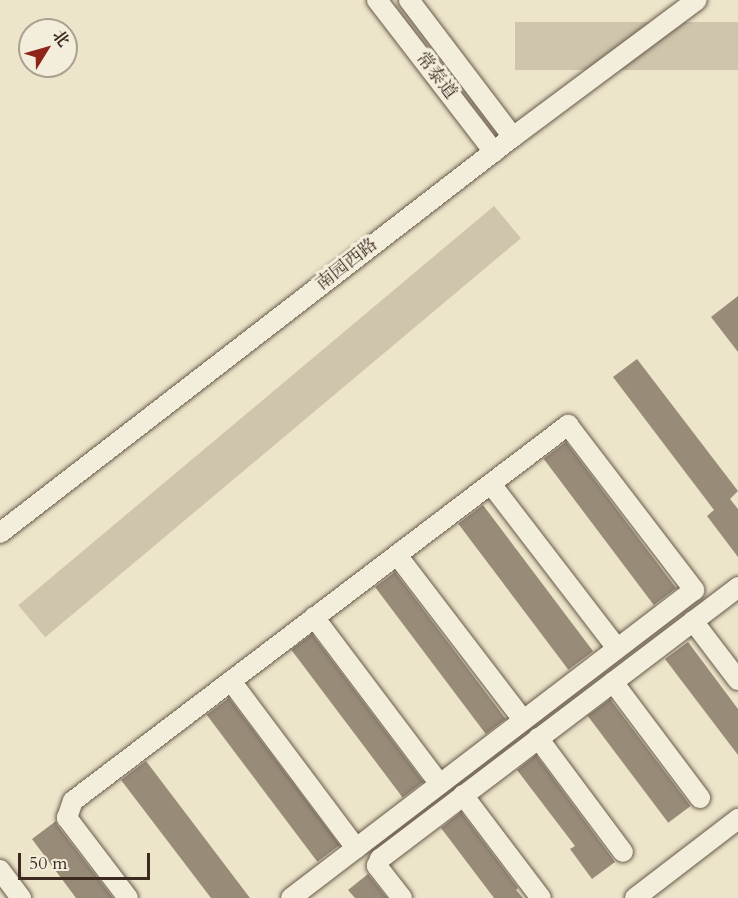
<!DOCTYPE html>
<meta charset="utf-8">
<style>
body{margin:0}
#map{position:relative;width:738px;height:898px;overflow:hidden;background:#ece5c9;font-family:Cardo,"Noto Serif SC",serif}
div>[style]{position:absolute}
.green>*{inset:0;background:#cec5ac;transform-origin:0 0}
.building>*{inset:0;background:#988b78;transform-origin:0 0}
.roads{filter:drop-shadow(0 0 2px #68594b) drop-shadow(0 0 2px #68594b)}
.minor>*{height:20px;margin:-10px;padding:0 10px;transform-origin:10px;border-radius:10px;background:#f3eedc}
span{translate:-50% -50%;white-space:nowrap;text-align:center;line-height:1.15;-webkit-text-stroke:6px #f3eedc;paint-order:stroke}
.street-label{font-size:18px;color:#3c2a21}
.north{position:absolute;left:18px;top:18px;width:60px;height:60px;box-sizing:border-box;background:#f3eedc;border:2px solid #aaa091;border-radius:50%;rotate:53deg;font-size:16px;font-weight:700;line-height:24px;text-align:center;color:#3c2a21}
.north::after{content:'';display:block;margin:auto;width:21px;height:27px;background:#8f2418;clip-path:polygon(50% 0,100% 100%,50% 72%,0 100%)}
.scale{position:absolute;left:18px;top:853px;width:132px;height:27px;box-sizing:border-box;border:3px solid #3c2a21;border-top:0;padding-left:8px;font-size:18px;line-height:21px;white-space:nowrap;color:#3c2a21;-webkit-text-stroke:4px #f3eedc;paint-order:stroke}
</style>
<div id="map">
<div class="green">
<i style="left:738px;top:22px;width:48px;height:223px;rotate:90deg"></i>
<i style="left:494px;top:206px;width:42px;height:621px;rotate:50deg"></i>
</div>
<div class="building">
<i style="clip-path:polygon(738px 296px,738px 352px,711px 317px)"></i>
<i style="clip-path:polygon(637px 359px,738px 491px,730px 499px,738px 509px,738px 557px,707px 516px,714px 510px,613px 377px)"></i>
<i style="left:566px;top:442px;width:183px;height:28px;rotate:53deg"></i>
<i style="left:483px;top:505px;width:183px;height:31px;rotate:53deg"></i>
<i style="left:395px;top:572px;width:184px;height:25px;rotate:53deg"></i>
<i style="left:312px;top:634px;width:185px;height:26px;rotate:53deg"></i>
<i style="clip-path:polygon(688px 642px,738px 709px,738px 755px,665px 659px)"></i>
<i style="left:229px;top:698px;width:184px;height:28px;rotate:53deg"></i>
<i style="left:610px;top:699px;width:134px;height:28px;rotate:53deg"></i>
<i style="clip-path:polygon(536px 755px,615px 862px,592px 879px,570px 849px,575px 846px,517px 770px)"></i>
<i style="clip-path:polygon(146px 761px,250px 898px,211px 898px,121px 780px)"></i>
<i style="clip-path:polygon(461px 812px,518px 888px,516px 890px,523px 898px,494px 898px,441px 828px)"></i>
<i style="clip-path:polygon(56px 821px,57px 825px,113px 898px,76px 898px,32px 839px)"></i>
<i style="clip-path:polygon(368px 874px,387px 898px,355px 898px,348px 890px)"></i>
</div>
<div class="roads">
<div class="minor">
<i style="left:377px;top:0;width:192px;rotate:52.4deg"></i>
<i style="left:409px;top:0;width:172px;rotate:52.8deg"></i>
<i style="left:491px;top:484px;width:207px;rotate:52.5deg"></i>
<i style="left:0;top:533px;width:648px;rotate:-37.67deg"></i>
<i style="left:513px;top:137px;width:229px;rotate:-36.7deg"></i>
<i style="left:397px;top:555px;width:208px;rotate:52.6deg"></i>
<i style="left:314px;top:617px;width:209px;rotate:53deg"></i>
<i style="left:693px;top:621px;width:74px;rotate:52.7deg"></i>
<i style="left:231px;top:681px;width:209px;rotate:53.2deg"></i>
<i style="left:613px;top:682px;width:145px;rotate:53.1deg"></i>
<i style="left:538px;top:738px;width:142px;rotate:53.3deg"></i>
<i style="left:463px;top:795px;width:129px;rotate:52.9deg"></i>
<i style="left:0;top:870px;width:35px;rotate:53deg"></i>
<i style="left:128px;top:898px;width:101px;rotate:-127.3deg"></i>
<i style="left:67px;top:818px;width:18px;rotate:-71deg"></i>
<i style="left:73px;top:801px;width:622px;rotate:-37.22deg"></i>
<i style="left:568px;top:425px;width:208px;rotate:52.6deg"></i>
<i style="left:694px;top:590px;width:507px;rotate:142.61deg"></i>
<i style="left:402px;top:898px;width:41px;rotate:-128deg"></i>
<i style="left:377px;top:866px;width:8px;rotate:-67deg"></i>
<i style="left:380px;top:859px;width:450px;rotate:-37.2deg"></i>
<i style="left:635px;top:898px;width:130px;rotate:-37.5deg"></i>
</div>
</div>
<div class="street-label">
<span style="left:436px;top:76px;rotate:52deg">常泰道</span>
<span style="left:347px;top:265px;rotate:-38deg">南园西路</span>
</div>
<div class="north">北</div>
<div class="scale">50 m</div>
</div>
